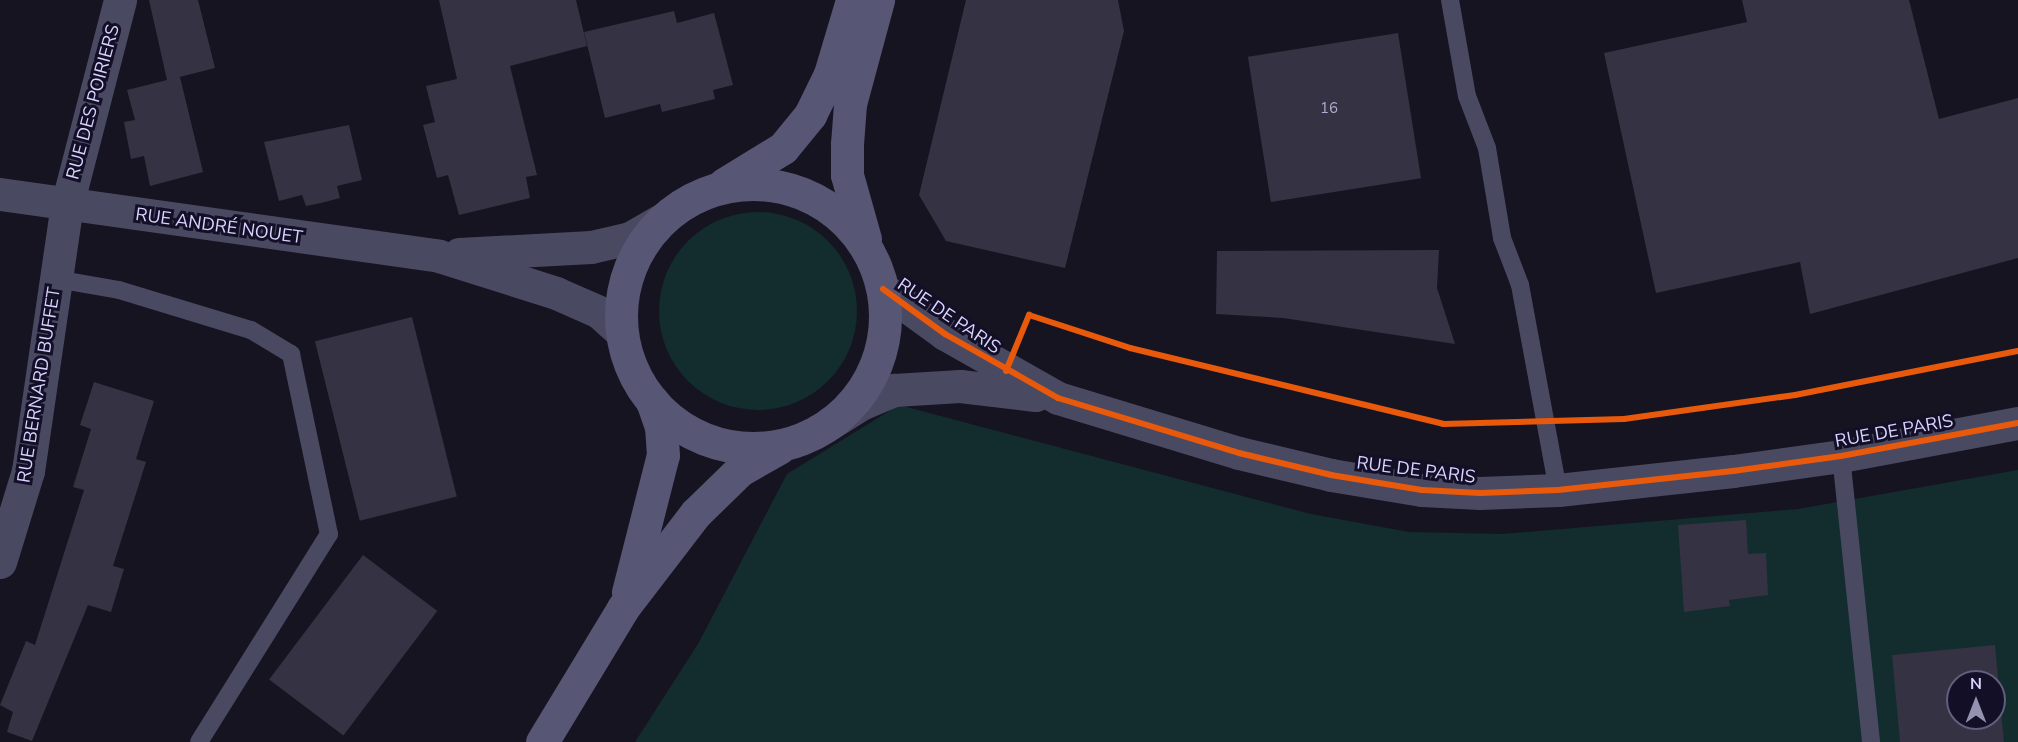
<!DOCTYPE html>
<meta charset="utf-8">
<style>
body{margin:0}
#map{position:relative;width:2018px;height:742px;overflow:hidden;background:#161421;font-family:"Nunito Sans",sans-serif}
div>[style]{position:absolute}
.green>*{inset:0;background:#132c2d}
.round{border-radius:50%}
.building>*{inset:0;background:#343243;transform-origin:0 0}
.service>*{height:18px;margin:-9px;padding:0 9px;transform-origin:9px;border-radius:9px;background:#4a4962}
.minor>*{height:33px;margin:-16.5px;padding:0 16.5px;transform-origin:16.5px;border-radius:16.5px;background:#4a4962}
.secondary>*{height:33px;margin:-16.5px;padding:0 16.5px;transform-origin:16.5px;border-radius:16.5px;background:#575674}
.secondary>.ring{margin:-16.5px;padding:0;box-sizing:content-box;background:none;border:33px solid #575674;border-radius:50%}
.cycleway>*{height:6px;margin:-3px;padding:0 3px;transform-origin:3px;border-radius:3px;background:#e8590c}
span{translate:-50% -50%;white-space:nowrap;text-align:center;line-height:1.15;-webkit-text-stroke:6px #130f26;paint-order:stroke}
.number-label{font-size:15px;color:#b0acd0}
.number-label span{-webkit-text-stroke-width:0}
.street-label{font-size:18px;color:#d9d4ff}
.north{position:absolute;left:1946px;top:670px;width:60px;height:60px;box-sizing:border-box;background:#130f26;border:2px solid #625e7d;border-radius:50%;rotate:0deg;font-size:16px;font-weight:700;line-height:24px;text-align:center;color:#d9d4ff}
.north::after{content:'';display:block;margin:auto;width:21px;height:27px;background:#9591b1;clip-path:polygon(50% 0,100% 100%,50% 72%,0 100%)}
</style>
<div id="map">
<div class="green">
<i class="round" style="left:659px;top:212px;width:198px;height:198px"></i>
<i style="clip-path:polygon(evenodd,899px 405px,1311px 514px,1409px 532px,1503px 534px,1798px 509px,2018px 470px,2018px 742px,635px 742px,698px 644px,787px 474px,899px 405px,1958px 682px,1994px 682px,1994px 718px,1958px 718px,1958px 682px)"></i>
</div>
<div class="building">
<i style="clip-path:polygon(149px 0,198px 0,215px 68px,168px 80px,180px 77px,203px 172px,150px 186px,144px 156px,131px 159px,124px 122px,135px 120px,127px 90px,167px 80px)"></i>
<i style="clip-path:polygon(439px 0,576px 0,587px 46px,510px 66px,537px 175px,526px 177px,530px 198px,459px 215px,448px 175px,437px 178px,423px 125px,435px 122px,426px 86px,457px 79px)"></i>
<i style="clip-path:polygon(966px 0,1118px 0,1124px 31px,1065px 268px,946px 241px,919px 195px)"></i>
<i style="clip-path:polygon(1742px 0,1909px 0,1939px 119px,2018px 98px,2018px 258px,1810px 314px,1800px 262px,1656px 293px,1604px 53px,1747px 22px)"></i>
<i style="clip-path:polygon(674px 11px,677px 23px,714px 13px,733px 85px,713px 90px,715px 99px,662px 112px,660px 104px,605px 118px,584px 32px)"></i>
<i style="left:1398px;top:33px;width:147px;height:152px;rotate:81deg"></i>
<i style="clip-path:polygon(349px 125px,362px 180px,337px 186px,340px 198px,321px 203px,306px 206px,302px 195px,279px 201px,264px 142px)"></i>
<i style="clip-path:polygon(1439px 250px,1437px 288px,1455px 344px,1283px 318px,1216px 314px,1217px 251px)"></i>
<i style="left:412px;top:317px;width:185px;height:100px;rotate:76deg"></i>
<i style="clip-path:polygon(94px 382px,154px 401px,136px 459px,146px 462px,113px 566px,124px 569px,111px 612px,88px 605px,32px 741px,7px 732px,13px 712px,0 705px,26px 641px,35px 645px,84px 490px,73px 487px,91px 429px,80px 425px)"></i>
<i style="clip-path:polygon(1746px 520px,1748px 554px,1766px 553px,1768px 595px,1729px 600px,1730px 606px,1684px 612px,1678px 525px)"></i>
<i style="left:363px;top:555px;width:93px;height:156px;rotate:37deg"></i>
<i style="clip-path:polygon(evenodd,1995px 645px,2004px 742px,1900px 742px,1892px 655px,1995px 645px,1958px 682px,1994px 682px,1994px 718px,1958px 718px,1958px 682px)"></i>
</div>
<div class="service">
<i style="left:1450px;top:0;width:97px;rotate:80deg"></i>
<i style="left:1467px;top:96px;width:56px;rotate:69deg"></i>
<i style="left:1487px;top:148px;width:91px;rotate:80.5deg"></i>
<i style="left:1502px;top:238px;width:50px;rotate:69deg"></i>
<i style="left:1520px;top:285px;width:208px;rotate:79.5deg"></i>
<i style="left:56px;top:279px;width:64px;rotate:9.9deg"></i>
<i style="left:119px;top:290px;width:138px;rotate:16.9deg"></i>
<i style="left:251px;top:330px;width:47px;rotate:31deg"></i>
<i style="left:291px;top:354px;width:184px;rotate:78.1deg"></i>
<i style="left:329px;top:534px;width:245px;rotate:122deg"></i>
<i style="left:1841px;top:456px;width:288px;rotate:84deg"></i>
</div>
<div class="minor">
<i style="left:0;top:194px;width:443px;rotate:8deg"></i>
<i style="left:439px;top:256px;width:123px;rotate:17.5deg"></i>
<i style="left:556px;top:293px;width:47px;rotate:23.8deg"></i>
<i style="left:599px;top:312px;width:30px;rotate:42deg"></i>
<i style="left:459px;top:254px;width:132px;rotate:-3deg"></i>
<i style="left:591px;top:247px;width:40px;rotate:-13deg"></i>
<i style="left:630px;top:238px;width:39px;rotate:-30deg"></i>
<i style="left:883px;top:289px;width:77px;rotate:36deg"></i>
<i style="left:945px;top:334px;width:130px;rotate:29.5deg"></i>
<i style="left:1058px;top:398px;width:189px;rotate:16.9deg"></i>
<i style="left:1239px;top:453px;width:95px;rotate:13.4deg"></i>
<i style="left:1331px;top:475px;width:92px;rotate:9.4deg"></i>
<i style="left:1422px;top:490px;width:58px;rotate:3deg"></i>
<i style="left:1480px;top:493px;width:78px;rotate:-2.2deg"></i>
<i style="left:1558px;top:490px;width:176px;rotate:-6.2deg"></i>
<i style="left:1733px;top:471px;width:109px;rotate:-7.9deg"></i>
<i style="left:1841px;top:456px;width:180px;rotate:-10.6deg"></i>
<i style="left:829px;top:424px;width:40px;rotate:-32deg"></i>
<i style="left:863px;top:403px;width:34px;rotate:-23deg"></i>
<i style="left:894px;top:390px;width:66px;rotate:-3.5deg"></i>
<i style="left:960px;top:386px;width:76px;rotate:6.8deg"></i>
<i style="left:0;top:562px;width:95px;rotate:-72.9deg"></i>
<i style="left:28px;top:471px;width:269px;rotate:-81.7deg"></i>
<i style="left:67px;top:205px;width:212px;rotate:-75.5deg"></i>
</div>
<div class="secondary">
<i style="left:724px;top:184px;width:69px;rotate:-31.4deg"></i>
<i style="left:783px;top:148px;width:43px;rotate:-50.7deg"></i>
<i style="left:810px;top:115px;width:46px;rotate:-64deg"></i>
<i style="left:830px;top:74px;width:77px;rotate:-73.4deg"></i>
<i class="ring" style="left:621px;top:184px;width:231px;height:231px"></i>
<i style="left:865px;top:239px;width:66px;rotate:-105.7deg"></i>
<i style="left:847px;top:175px;width:31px;rotate:-90deg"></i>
<i style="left:847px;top:144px;width:40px;rotate:-85.7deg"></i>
<i style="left:850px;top:104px;width:108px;rotate:-74.9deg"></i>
<i style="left:628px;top:592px;width:141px;rotate:-75.7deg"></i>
<i style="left:663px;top:455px;width:28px;rotate:-94deg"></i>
<i style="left:661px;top:427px;width:28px;rotate:-109deg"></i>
<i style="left:542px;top:742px;width:157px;rotate:-58.8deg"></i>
<i style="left:623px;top:608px;width:120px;rotate:-52.5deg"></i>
<i style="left:696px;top:513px;width:62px;rotate:-44.3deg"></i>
<i style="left:740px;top:470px;width:45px;rotate:-29.4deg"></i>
</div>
<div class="cycleway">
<i style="left:883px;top:289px;width:77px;rotate:36deg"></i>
<i style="left:945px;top:334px;width:130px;rotate:29.5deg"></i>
<i style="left:1058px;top:398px;width:189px;rotate:16.9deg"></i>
<i style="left:1239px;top:453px;width:95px;rotate:13.4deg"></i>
<i style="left:1331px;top:475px;width:92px;rotate:9.4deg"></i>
<i style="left:1422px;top:490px;width:58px;rotate:3deg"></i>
<i style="left:1480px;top:493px;width:78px;rotate:-2.2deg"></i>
<i style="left:1558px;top:490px;width:176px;rotate:-6.2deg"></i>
<i style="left:1733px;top:471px;width:109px;rotate:-7.9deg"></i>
<i style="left:1841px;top:456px;width:180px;rotate:-10.6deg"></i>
<i style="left:1006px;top:371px;width:61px;rotate:-67.7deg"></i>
<i style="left:1029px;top:315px;width:106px;rotate:18.1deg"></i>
<i style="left:1130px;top:348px;width:322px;rotate:13.6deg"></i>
<i style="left:1443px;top:424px;width:181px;rotate:-1.6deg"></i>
<i style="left:1624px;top:419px;width:173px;rotate:-8deg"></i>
<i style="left:1795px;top:395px;width:227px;rotate:-11.2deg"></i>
</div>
<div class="number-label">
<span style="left:1329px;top:109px">16</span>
</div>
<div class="street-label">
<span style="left:93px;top:102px;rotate:-75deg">RUE DES POIRIERS</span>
<span style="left:219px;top:226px;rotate:8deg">RUE ANDRÉ NOUET</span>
<span style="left:949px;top:316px;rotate:34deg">RUE DE PARIS</span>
<span style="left:39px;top:385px;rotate:-81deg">RUE BERNARD BUFFET</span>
<span style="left:1894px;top:431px;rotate:-10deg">RUE DE PARIS</span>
<span style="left:1416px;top:470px;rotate:7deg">RUE DE PARIS</span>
</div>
<div class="north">N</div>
</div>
